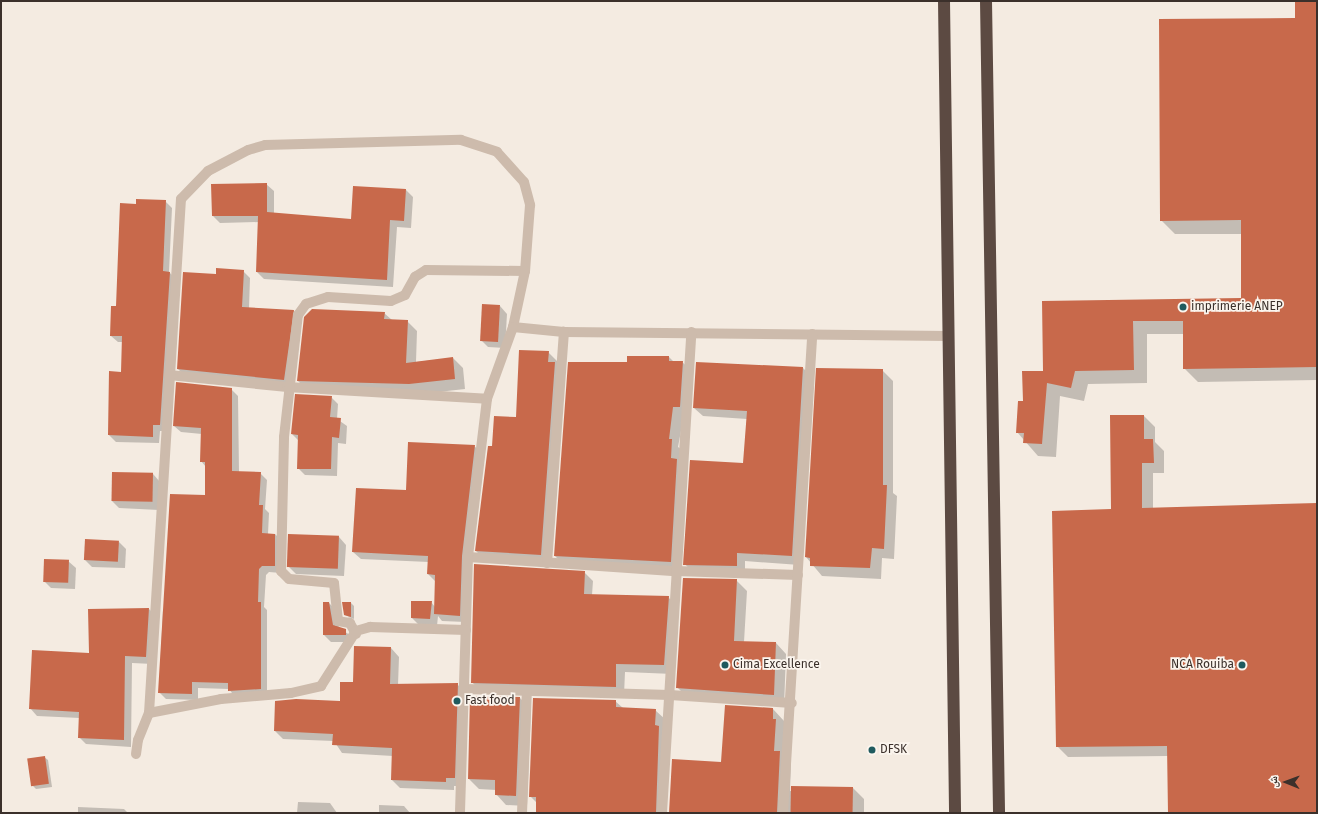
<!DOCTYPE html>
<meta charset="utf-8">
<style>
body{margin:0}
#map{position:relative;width:1318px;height:814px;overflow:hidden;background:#f4ebe1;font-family:"Fira Sans","Noto Naskh Arabic",sans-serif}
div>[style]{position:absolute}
.shadow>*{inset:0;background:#0003}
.building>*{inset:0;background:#c8694b;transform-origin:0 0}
.street>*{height:10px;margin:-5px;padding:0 5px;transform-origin:5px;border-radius:5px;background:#cdbbac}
.highway>*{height:12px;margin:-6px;padding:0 6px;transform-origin:6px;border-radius:6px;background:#5c4a42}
.dots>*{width:11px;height:11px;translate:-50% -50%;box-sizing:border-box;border:2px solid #fbf5ee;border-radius:50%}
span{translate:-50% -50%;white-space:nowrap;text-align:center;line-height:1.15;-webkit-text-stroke:3.5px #fbf5ee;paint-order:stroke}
.poi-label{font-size:12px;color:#3b302b}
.left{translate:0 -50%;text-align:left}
.right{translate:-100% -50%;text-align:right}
.frame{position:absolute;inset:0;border:2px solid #3b302b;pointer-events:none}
.north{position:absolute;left:1266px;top:762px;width:40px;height:40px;-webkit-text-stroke:3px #fbf5ee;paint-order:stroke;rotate:271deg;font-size:11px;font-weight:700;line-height:16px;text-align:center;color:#3b302b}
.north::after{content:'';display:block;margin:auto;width:14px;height:18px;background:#3b302b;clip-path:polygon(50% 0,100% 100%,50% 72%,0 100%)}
</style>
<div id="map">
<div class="shadow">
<i style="clip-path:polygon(1296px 1px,1317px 1px,1317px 380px,1198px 382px,1184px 368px,1184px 334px,1147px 334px,1147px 383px,1088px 384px,1084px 401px,1060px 396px,1056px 457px,1038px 456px,1017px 432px,1024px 402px,1044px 372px,1043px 302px,1242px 299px,1242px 234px,1175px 234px,1161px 220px,1296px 19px)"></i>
<i style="clip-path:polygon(266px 184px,274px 191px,274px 214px,352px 220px,406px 190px,413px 197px,411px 228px,397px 227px,393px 287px,264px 279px,257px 272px,259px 222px,220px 223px,213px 216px)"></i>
<i style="clip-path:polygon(165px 201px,172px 208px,169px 272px,176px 279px,167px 431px,160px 431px,159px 443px,116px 442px,109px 435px,110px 372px,122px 373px,123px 342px,118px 342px,111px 336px,137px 205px)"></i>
<i style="clip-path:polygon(243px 271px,250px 278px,249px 308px,293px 311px,300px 318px,291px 386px,185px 376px,178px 369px,217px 275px)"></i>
<i style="clip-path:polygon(500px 306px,507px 314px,505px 348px,488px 347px,481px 340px)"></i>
<i style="clip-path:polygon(384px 313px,392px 320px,407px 321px,417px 331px,416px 362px,453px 358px,463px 368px,465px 389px,420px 394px,308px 391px,298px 381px)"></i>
<i style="clip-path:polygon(548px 352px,558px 362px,551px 565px,486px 561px,476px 551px,493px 447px,517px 418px)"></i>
<i style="clip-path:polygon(669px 357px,674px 362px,682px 362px,692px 371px,678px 447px,681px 449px,679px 571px,564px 565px,555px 556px,628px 363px)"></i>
<i style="clip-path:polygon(697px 363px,803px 368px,812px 377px,800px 565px,745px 561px,745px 575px,693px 573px,685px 564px,744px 464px,747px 419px,703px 416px,694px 408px)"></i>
<i style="clip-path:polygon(882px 370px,893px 381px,893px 493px,897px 496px,894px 559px,882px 558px,881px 579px,822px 576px,806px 557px)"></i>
<i style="clip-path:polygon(231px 389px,238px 396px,239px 472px,260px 473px,267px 480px,265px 509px,269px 513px,268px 534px,275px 534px,282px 541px,281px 573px,269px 572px,266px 575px,264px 607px,267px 610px,267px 696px,235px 697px,229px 689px,198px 688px,198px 700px,166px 699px,159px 692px,163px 609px,165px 609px,206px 496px,206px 467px,201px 461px,202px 434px,181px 432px,174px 426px)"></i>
<i style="clip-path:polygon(331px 397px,338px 404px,337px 419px,347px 426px,346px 444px,338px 443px,337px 476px,305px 475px,298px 468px,299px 441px,292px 434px)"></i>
<i style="clip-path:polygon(1144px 416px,1155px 427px,1155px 442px,1164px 451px,1164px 473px,1153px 473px,1153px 509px,1317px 504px,1317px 813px,1169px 813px,1168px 756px,1068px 757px,1057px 746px,1112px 510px)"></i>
<i style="clip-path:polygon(474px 446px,482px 453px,466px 622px,442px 621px,438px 616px,437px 626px,419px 625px,412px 618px,431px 602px,435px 607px,435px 581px,428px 574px,429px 562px,361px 559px,353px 552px,407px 491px)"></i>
<i style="clip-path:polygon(113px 473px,153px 474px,160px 482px,159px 510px,119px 508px,112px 501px)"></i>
<i style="clip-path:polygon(339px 537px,346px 545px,344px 576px,296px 574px,289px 567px)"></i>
<i style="clip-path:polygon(119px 542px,126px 549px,125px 568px,92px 567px,85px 560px)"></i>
<i style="clip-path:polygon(68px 561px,76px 568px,75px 589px,51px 588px,44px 581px)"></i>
<i style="clip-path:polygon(584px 572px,593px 581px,592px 595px,668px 597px,677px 606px,673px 674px,625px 672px,624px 695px,480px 691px,472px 682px)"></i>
<i style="clip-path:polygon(736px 580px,747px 591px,744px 642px,776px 643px,786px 654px,784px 706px,688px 698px,677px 687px)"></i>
<i style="clip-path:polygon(329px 603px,336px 610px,339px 628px,353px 637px,353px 642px,331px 642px,324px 635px)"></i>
<i style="clip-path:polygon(351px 603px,354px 606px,354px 619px,345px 615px)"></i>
<i style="clip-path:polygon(149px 609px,156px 616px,153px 664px,132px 663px,131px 747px,86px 744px,79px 737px,80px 718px,37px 716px,30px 708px,90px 654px)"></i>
<i style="clip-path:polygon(391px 648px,399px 657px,398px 685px,457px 684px,466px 693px,463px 786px,454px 786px,454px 790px,400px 788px,392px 780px,393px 756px,342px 753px,334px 741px,283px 739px,275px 731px,341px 702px,353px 682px)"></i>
<i style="clip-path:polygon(520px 698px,531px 709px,527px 806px,506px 805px,496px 794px,496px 790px,479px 789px,469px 779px)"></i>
<i style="clip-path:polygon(615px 701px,623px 708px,655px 710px,667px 721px,667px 813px,537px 813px,537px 803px,530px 796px)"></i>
<i style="clip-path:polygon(773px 709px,784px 721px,785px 757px,791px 763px,790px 791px,853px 788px,864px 799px,864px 813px,670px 813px)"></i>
<i style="clip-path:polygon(44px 757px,48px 760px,52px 787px,36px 789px,33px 786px)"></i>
<i style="clip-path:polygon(298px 802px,330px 803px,337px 813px,297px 813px)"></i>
<i style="clip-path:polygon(379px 805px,404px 806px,410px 813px,379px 813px)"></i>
<i style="clip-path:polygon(78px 807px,124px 809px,128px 813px,78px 813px)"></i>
</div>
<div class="building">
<i style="clip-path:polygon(1295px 1px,1317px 1px,1317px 367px,1183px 369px,1183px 321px,1133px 321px,1134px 370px,1075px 371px,1071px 388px,1047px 383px,1042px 444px,1023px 443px,1024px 433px,1016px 433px,1018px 401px,1023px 401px,1022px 371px,1043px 371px,1042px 301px,1241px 298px,1241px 220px,1160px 221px,1159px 19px,1295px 18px)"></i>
<i style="clip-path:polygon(267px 183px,267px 212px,351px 219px,353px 186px,406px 189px,404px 221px,390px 220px,387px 280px,256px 272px,258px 216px,212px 216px,211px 184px)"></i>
<i style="clip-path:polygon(136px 199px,166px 200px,163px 271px,170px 272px,160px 425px,153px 425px,153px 437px,108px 435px,109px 371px,121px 372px,122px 336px,110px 336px,111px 306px,116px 306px,120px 203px,136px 204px)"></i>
<i style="clip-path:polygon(216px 268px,244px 270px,242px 307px,294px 310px,284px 380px,177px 369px,183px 272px,216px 274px)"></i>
<i style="left:482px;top:304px;width:18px;height:37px;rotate:3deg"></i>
<i style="clip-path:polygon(312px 309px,385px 312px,384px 319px,408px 320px,406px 363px,453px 357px,455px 379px,409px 384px,297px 381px,304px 317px)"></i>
<i style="clip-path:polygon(519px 350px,549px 351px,548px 362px,555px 362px,541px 555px,475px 551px,488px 446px,492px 446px,494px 416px,516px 417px)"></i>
<i style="clip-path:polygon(627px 356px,669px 356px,669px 361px,683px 361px,680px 407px,673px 407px,669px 439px,672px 439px,671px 458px,677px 459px,671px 562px,554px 556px,568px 362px,627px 362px)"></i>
<i style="clip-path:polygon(696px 362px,803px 367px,792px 556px,737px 553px,737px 566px,683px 565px,690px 460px,743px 463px,747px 411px,693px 408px)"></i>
<i style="clip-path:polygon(816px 368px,883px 369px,883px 485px,887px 485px,884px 549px,872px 548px,870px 568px,810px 566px,810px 558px,805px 557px)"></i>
<i style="clip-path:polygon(176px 382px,232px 388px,232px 471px,261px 472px,259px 505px,263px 505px,262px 533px,275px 534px,275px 566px,262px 566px,259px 569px,258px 602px,261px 602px,261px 689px,228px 691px,228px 683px,192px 682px,192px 694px,158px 693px,170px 494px,205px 495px,205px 462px,200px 462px,201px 428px,173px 426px)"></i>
<i style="clip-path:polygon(295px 394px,332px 396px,330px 417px,341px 418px,339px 438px,332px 437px,331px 469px,297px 469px,298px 435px,291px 434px)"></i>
<i style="clip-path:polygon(1110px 415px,1144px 415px,1144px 439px,1153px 439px,1154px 463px,1142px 463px,1142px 508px,1317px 503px,1317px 813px,1168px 813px,1167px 746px,1056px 747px,1052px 511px,1111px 509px)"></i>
<i style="clip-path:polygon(408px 442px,475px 445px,462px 556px,460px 616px,434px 614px,435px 575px,427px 574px,428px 556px,352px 552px,356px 488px,406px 490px)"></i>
<i style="left:112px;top:472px;width:41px;height:29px;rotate:1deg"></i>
<i style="left:288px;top:534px;width:51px;height:33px;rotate:2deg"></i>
<i style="left:85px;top:539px;width:34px;height:21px;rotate:3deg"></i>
<i style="left:44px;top:559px;width:25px;height:23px;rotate:2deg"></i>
<i style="clip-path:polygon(474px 564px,585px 571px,584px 594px,669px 596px,664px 665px,616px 664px,616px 687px,471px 683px)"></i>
<i style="clip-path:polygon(683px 578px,737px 579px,734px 641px,776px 642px,774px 695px,676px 688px)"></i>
<i style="clip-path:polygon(411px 601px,432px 601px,430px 619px,411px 618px)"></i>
<i style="clip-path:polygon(323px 602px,329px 602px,333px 625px,346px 629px,346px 635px,323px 635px)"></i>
<i style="clip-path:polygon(342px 602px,351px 602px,351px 617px,344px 615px)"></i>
<i style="clip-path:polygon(149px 608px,146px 657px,125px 656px,124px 740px,78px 738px,79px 712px,29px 709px,32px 650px,89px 653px,88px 609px)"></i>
<i style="clip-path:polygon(354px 646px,391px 647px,390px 684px,458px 683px,455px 778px,446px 778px,446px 782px,391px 780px,392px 748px,332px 745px,333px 734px,274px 731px,275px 701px,296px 699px,340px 701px,340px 682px,353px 682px)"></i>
<i style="clip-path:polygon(470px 696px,520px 697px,516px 796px,495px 795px,495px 780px,468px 779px)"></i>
<i style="clip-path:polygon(533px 698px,616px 700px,616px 707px,656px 709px,655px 725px,659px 726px,656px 813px,536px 813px,536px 797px,529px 797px)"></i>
<i style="clip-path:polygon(725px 705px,773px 708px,773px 719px,776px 719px,774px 751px,780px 751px,777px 813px,669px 813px,672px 759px,721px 762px)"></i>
<i style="left:45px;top:756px;width:28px;height:18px;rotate:82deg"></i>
<i style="left:791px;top:786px;width:62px;height:27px;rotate:1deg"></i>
</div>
<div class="street">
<i style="left:513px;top:327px;width:51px;rotate:5.6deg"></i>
<i style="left:564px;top:332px;width:384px;rotate:0.6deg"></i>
<i style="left:169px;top:375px;width:119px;rotate:5.8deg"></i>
<i style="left:287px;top:387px;width:200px;rotate:3.4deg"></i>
<i style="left:468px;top:557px;width:208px;rotate:3.9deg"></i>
<i style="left:676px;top:571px;width:122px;rotate:1.9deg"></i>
<i style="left:547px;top:563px;width:232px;rotate:-85.8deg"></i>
<i style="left:356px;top:634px;width:13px;rotate:-119deg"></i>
<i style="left:350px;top:623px;width:12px;rotate:-171deg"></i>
<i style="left:338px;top:621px;width:38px;rotate:-96deg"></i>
<i style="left:334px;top:583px;width:45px;rotate:-174.9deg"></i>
<i style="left:289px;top:579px;width:11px;rotate:-135deg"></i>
<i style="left:281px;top:571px;width:134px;rotate:-88.7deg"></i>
<i style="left:284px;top:437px;width:123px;rotate:-83.5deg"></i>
<i style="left:298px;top:315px;width:14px;rotate:-54deg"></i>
<i style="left:306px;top:304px;width:23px;rotate:-18deg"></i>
<i style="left:328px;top:297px;width:63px;rotate:3.6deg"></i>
<i style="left:391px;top:301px;width:15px;rotate:-23deg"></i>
<i style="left:405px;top:295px;width:21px;rotate:-61deg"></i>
<i style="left:415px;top:277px;width:13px;rotate:-32deg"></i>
<i style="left:426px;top:270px;width:99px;rotate:0.6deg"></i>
<i style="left:465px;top:689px;width:205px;rotate:1.7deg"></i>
<i style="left:670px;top:695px;width:122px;rotate:3.8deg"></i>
<i style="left:149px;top:713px;width:515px;rotate:-86.44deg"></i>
<i style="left:181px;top:199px;width:39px;rotate:-46deg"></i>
<i style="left:208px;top:171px;width:45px;rotate:-27.7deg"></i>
<i style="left:248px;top:150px;width:18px;rotate:-16deg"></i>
<i style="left:265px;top:145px;width:196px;rotate:-1.5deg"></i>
<i style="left:461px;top:140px;width:38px;rotate:18deg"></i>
<i style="left:497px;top:152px;width:40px;rotate:48deg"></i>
<i style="left:524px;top:182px;width:24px;rotate:75deg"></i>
<i style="left:530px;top:205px;width:66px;rotate:94.3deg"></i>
<i style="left:525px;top:271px;width:57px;rotate:102.1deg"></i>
<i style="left:513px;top:327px;width:77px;rotate:109.9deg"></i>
<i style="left:487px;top:399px;width:159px;rotate:96.9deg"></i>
<i style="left:468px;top:557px;width:256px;rotate:91.8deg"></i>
<i style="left:136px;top:754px;width:14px;rotate:-82deg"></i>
<i style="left:138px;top:740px;width:29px;rotate:-68deg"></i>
<i style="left:149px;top:713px;width:73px;rotate:-11deg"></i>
<i style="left:221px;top:699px;width:70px;rotate:-4.9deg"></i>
<i style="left:291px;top:693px;width:31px;rotate:-13deg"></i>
<i style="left:321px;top:686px;width:65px;rotate:-57.5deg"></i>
<i style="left:356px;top:631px;width:15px;rotate:-16deg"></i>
<i style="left:370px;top:627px;width:96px;rotate:1.8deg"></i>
<i style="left:522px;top:813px;width:122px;rotate:-87.7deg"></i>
<i style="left:662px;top:813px;width:482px;rotate:-86.5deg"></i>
<i style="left:783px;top:813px;width:480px;rotate:-86.5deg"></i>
</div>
<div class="highway">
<i style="left:944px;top:1px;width:812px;rotate:89.22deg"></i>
<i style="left:986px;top:1px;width:812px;rotate:89.08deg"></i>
</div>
<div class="dots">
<i style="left:1183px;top:307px;background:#1f5a5e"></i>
<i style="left:725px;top:665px;background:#1f5a5e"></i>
<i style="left:1242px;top:665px;background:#1f5a5e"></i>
<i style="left:457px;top:701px;background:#1f5a5e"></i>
<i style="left:872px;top:750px;background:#1f5a5e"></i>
</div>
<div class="poi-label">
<span class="left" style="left:1191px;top:307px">imprimerie ANEP</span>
<span class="left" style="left:733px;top:665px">Cima Excellence</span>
<span class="right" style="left:1234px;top:665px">NCA Rouiba</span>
<span class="left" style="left:465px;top:701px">Fast food</span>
<span class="left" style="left:880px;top:750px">DFSK</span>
</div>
<div class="frame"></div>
<div class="north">ش</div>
</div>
